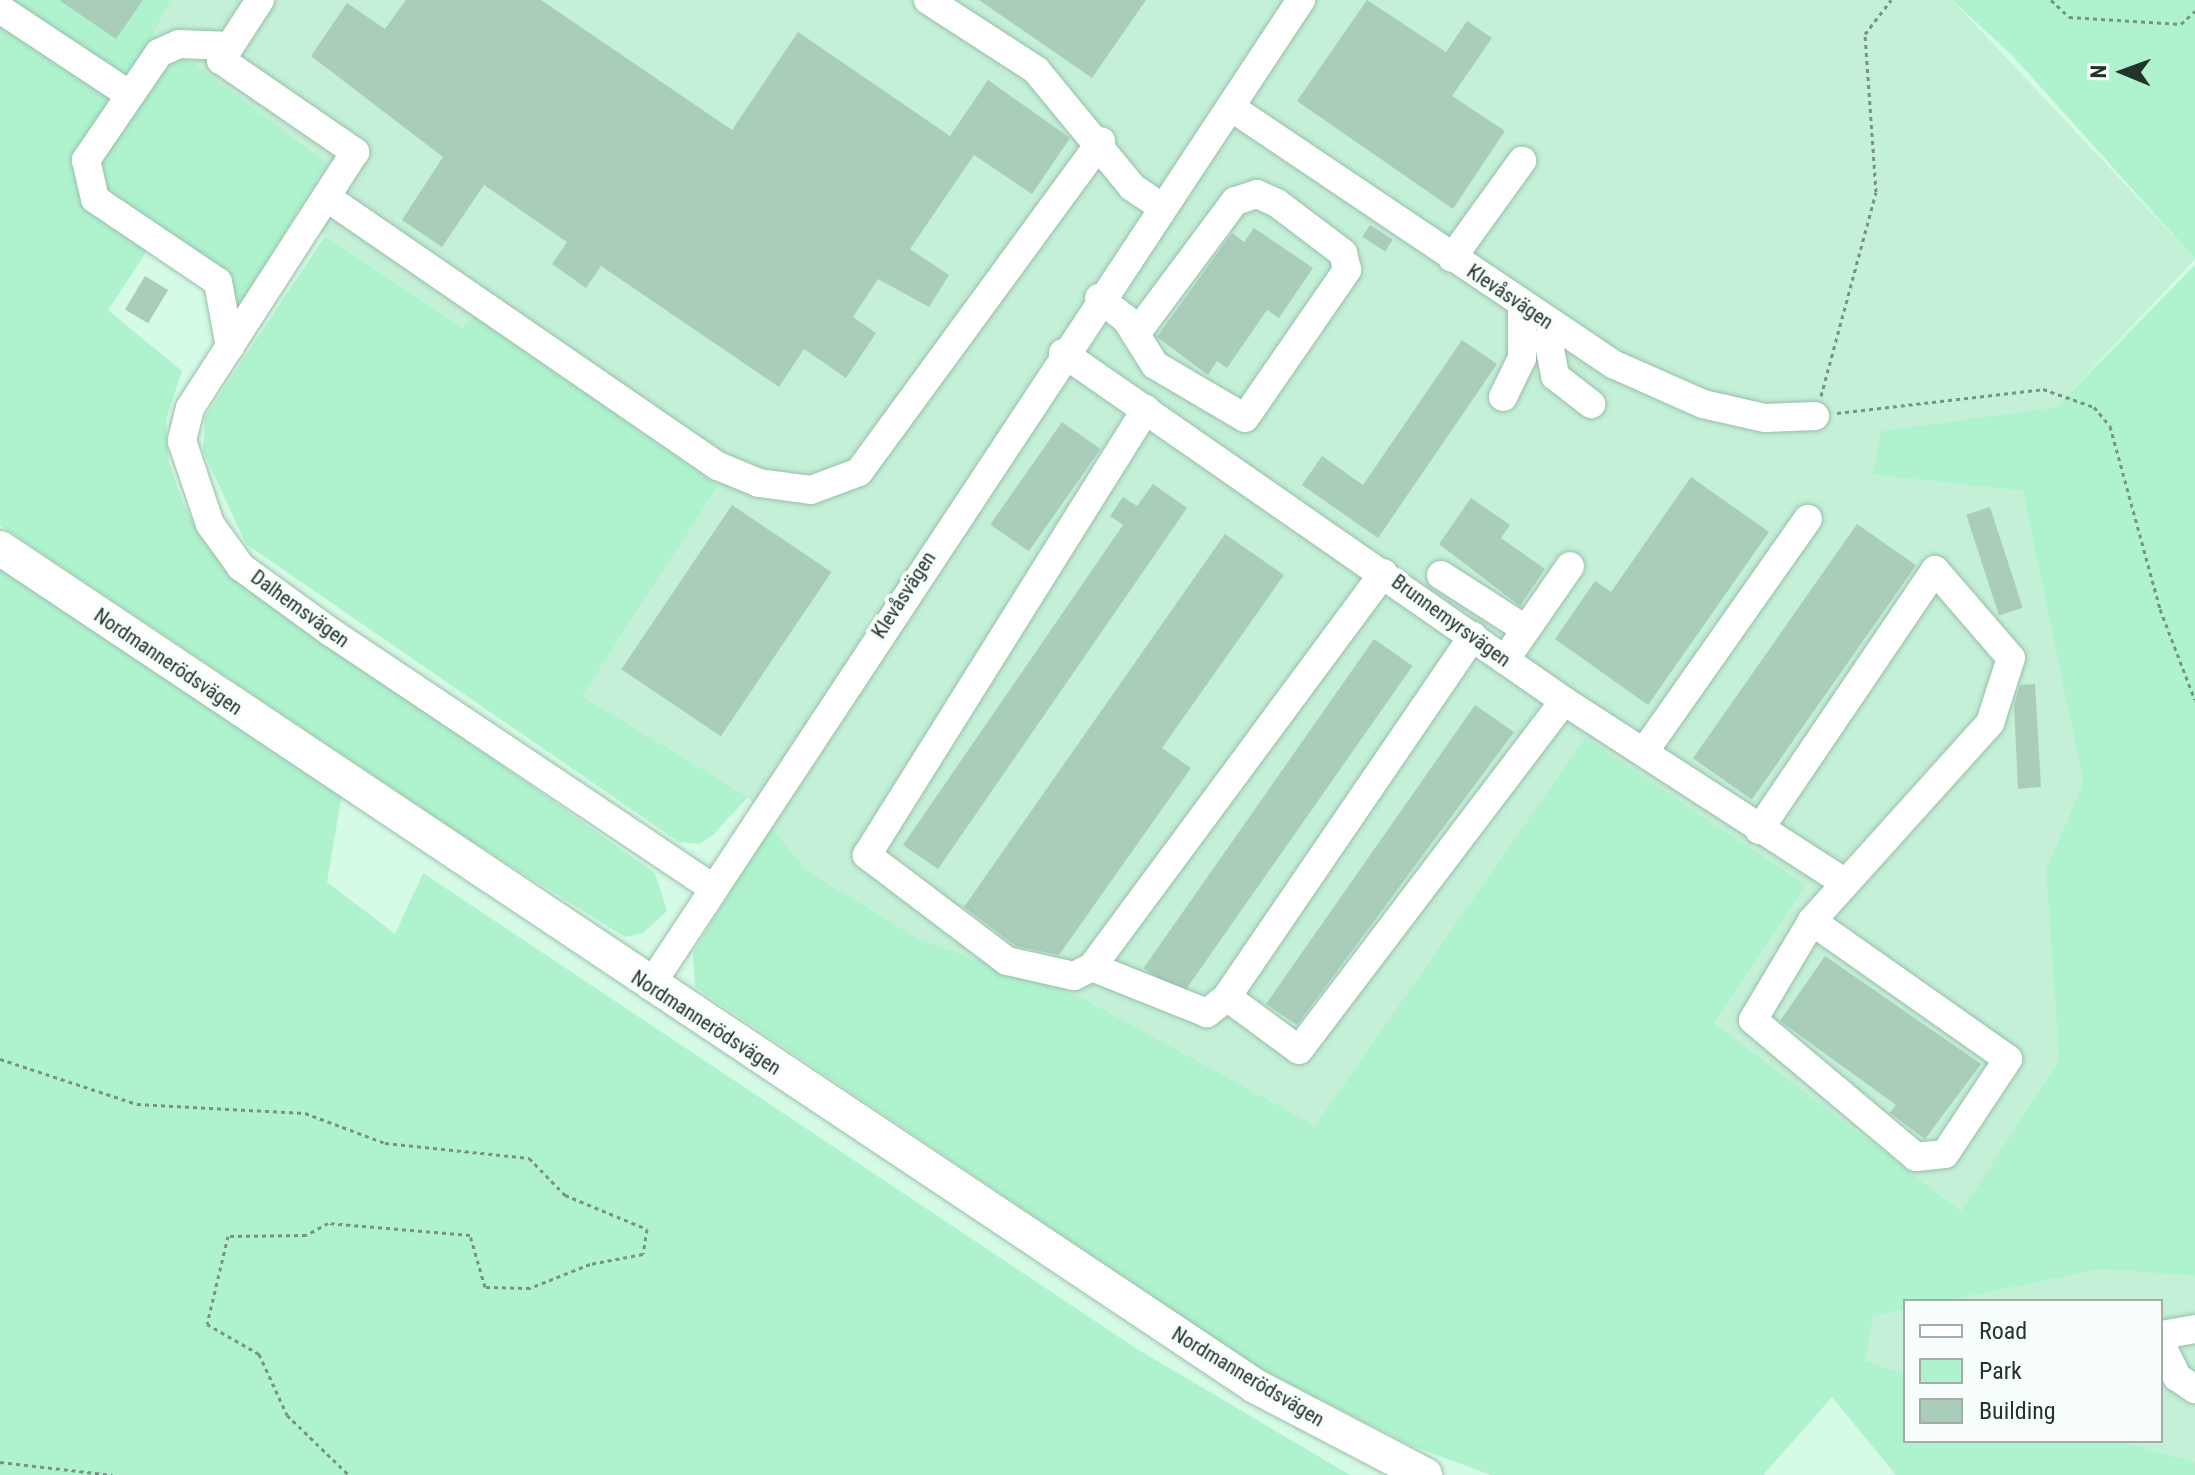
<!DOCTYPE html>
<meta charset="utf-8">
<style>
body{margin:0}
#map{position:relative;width:2195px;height:1475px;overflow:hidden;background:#d5fae5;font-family:"Roboto Condensed",sans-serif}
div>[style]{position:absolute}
.built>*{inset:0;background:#c3f0d7}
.green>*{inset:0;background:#aef3ce}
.building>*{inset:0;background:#a9cdb9;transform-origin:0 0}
.path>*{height:3px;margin-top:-1.5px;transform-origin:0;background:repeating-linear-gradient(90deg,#799284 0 4px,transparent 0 8px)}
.roads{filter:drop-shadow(0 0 2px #9abeaa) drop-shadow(0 0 2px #9abeaa)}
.minor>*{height:28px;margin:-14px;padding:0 14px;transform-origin:14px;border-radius:14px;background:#fff}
.major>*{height:34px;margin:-17px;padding:0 17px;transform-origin:17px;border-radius:17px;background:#fff}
span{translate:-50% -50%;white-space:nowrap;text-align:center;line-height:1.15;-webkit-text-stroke:8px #f8fffb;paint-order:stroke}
.street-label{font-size:20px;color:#24332b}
.legend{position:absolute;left:1903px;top:1299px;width:260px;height:144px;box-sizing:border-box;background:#f8fffb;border:2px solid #a3ada8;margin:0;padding:10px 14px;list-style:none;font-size:24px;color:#24332b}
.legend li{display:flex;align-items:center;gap:16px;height:40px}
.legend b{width:40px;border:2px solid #a3ada8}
.north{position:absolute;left:2083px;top:32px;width:80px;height:80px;-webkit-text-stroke:6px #f8fffb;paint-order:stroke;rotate:271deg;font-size:22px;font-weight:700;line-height:32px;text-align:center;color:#24332b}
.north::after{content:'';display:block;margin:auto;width:28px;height:36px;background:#24332b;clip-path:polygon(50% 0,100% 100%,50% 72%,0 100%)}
</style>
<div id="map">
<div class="built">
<i style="clip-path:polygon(171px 0,1952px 0,2195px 259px,2056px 407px,1881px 431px,1872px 473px,2023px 491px,2083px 782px,2046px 870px,2059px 1060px,1961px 1211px,1713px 1023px,1805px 885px,1585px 739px,1315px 1127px,1086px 1000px,917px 938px,806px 870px,748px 797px,582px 696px,718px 486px,474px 315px,462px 328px,298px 218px,152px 33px)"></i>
<i style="clip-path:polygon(2101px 1269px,2195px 1276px,2195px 1463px,2123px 1441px,2161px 1441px,2161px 1301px,1945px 1301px)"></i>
<i style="clip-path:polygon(1905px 1309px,1905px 1374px,1864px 1361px,1873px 1316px)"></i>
</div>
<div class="green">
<i style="clip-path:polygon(0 0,171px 0,153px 33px,327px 163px,239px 309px,147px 251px,108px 310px,182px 371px,166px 420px,169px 463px,182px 500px,202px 540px,235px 577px,655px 873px,667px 911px,643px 933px,625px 937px,465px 837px,0 525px)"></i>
<i style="clip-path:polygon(1952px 0,2195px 0,2195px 259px,2013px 56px)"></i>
<i style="clip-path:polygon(325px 236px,462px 328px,474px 315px,718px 486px,582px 696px,748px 797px,712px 836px,699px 844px,679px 842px,246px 544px,203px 451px,205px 417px)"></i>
<i style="clip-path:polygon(2195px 265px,2195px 1276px,2101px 1269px,1945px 1301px,1905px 1301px,1905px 1309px,1873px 1316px,1865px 1361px,1905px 1374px,1905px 1441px,2123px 1441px,2195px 1463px,2195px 1475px,1896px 1475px,1832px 1397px,1763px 1475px,1491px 1475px,1410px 1445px,1263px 1371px,695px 987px,693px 953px,770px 825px,806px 870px,917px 938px,1086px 1000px,1315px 1126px,1585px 738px,1806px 885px,1714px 1023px,1961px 1211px,2059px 1060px,2046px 870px,2083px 782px,2023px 491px,1872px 474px,1881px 431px,2056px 407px)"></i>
<i style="clip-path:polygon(0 569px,342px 794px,327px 882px,395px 934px,423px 873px,1137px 1349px,1350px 1475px,0 1475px)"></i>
</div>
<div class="building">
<i style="clip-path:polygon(59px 0,143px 0,116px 39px)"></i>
<i style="clip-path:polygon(406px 0,541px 0,732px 130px,798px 32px,950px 136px,988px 80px,1070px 138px,1032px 194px,974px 155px,910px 249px,949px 275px,929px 307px,878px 279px,853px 317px,876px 333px,846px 378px,804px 349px,779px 387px,601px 266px,586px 288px,552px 264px,567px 242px,484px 185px,442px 247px,402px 220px,443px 157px,311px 56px,347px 3px,385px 29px)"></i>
<i style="clip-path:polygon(979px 0,1146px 0,1092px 78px)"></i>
<i style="clip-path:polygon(1367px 0,1446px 52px,1467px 21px,1492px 38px,1452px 96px,1505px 131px,1453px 209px,1297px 101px)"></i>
<i style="left:1370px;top:225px;width:27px;height:14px;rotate:33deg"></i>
<i style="clip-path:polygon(1254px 228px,1313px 268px,1279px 318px,1267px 310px,1227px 368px,1217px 361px,1208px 375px,1157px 337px,1232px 233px,1244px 242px)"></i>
<i style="left:145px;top:276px;width:27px;height:39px;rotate:31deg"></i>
<i style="clip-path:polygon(1462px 340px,1497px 364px,1378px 538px,1302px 485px,1322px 456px,1363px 485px)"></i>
<i style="left:1062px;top:422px;width:47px;height:125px;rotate:35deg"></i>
<i style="clip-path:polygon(1691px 477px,1769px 532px,1648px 705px,1555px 639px,1595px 581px,1611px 592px)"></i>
<i style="clip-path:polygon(1153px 484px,1187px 508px,938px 869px,903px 845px,1123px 525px,1110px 516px,1123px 497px,1137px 506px)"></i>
<i style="clip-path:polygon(1471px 498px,1510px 525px,1501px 538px,1545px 569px,1520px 606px,1439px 544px)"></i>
<i style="left:732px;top:505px;width:120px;height:198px;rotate:34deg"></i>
<i style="left:1990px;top:507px;width:106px;height:25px;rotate:72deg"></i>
<i style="left:1857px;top:524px;width:72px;height:286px;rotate:35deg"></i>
<i style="clip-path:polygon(1225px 534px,1284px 575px,1162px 748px,1191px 768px,1059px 955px,1016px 946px,964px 907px)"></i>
<i style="left:1374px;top:639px;width:47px;height:402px;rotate:35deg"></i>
<i style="clip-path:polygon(2035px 684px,2041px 787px,2018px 789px,2014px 705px,2020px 685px)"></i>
<i style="clip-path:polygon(1475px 705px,1514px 732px,1297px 1025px,1266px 1004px)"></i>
<i style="clip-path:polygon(1825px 956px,1981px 1064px,1925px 1139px,1890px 1113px,1896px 1105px,1780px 1021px)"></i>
</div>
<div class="path">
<i style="left:2051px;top:0;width:25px;rotate:43deg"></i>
<i style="left:2069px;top:17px;width:112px;rotate:3.6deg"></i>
<i style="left:2181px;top:24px;width:19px;rotate:-43deg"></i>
<i style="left:1821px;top:396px;width:211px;rotate:-74.9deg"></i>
<i style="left:1876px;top:192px;width:158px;rotate:-94deg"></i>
<i style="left:1865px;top:34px;width:43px;rotate:-52.6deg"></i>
<i style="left:1837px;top:413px;width:207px;rotate:-6.6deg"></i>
<i style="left:2043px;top:389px;width:54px;rotate:19.4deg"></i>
<i style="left:2094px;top:407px;width:25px;rotate:50deg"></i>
<i style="left:2110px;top:426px;width:190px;rotate:74.7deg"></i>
<i style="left:2160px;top:609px;width:97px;rotate:69deg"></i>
<i style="left:0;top:1059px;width:144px;rotate:18.2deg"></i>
<i style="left:137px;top:1104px;width:168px;rotate:3.1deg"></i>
<i style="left:305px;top:1113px;width:85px;rotate:20.6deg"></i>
<i style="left:385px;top:1143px;width:145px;rotate:5.9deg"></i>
<i style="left:529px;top:1158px;width:52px;rotate:45.8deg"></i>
<i style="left:565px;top:1195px;width:89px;rotate:22.5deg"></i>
<i style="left:647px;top:1229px;width:25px;rotate:99deg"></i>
<i style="left:643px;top:1254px;width:54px;rotate:169.3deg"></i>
<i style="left:590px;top:1264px;width:65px;rotate:158.2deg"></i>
<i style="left:530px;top:1288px;width:45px;rotate:-178.7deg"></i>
<i style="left:485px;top:1287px;width:54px;rotate:-106.1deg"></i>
<i style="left:470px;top:1235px;width:143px;rotate:-175.2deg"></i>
<i style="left:328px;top:1223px;width:25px;rotate:151deg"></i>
<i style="left:306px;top:1235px;width:78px;rotate:179.3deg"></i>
<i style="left:228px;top:1236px;width:90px;rotate:103.4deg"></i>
<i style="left:207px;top:1324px;width:60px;rotate:30deg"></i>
<i style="left:259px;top:1354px;width:67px;rotate:65.3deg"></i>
<i style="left:287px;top:1415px;width:86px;rotate:44.1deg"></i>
<i style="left:0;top:1462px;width:113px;rotate:6.6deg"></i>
</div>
<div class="roads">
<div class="minor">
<i style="left:260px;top:0;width:72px;rotate:123deg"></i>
<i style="left:221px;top:60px;width:163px;rotate:34.5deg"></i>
<i style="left:355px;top:152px;width:305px;rotate:122.8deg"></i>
<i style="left:190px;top:408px;width:34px;rotate:104deg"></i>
<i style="left:182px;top:441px;width:88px;rotate:71.4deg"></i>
<i style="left:210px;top:524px;width:53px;rotate:54.2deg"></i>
<i style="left:241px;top:567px;width:112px;rotate:36deg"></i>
<i style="left:332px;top:633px;width:458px;rotate:33.8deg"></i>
<i style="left:928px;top:0;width:129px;rotate:32.9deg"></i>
<i style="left:1036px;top:70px;width:151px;rotate:50.6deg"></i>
<i style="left:1132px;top:187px;width:34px;rotate:34deg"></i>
<i style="left:0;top:9px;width:152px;rotate:33.5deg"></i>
<i style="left:230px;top:46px;width:51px;rotate:-177.8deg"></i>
<i style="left:179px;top:44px;width:22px;rotate:156deg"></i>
<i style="left:159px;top:53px;width:130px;rotate:124.3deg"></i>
<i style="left:86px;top:160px;width:40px;rotate:77deg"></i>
<i style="left:95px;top:199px;width:148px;rotate:34deg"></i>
<i style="left:218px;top:282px;width:66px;rotate:79.5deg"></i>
<i style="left:1232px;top:108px;width:461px;rotate:33.9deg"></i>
<i style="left:1615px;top:365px;width:96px;rotate:23.9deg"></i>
<i style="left:1703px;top:404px;width:64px;rotate:12.7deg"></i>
<i style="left:1765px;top:418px;width:50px;rotate:-2.3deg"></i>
<i style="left:329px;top:199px;width:472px;rotate:34.5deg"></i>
<i style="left:718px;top:466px;width:44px;rotate:22.5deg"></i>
<i style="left:759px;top:483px;width:52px;rotate:7.7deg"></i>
<i style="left:811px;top:490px;width:51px;rotate:-20.6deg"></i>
<i style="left:859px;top:472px;width:410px;rotate:-53.8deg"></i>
<i style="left:1452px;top:258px;width:120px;rotate:-54.2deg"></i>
<i style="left:1099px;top:298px;width:34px;rotate:38deg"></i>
<i style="left:1126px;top:319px;width:54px;rotate:57.8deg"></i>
<i style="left:1155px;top:365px;width:104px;rotate:30.5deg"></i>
<i style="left:1245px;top:418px;width:180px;rotate:-55.4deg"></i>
<i style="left:1347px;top:270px;width:17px;rotate:-103deg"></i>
<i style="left:1343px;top:253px;width:83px;rotate:-142.9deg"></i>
<i style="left:1277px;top:203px;width:22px;rotate:-156deg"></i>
<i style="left:1257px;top:194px;width:23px;rotate:162deg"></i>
<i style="left:1235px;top:201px;width:166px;rotate:126.7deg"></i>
<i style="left:1554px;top:327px;width:13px;rotate:117deg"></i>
<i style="left:1548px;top:339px;width:38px;rotate:79deg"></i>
<i style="left:1555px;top:376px;width:46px;rotate:37.9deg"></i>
<i style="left:1063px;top:353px;width:610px;rotate:34.78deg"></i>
<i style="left:1564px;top:701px;width:333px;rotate:32.9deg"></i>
<i style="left:1503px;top:397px;width:43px;rotate:-64deg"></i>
<i style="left:1522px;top:358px;width:51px;rotate:-90deg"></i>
<i style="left:1441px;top:575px;width:100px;rotate:32.7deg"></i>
<i style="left:1473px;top:636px;width:437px;rotate:124.3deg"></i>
<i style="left:1227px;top:997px;width:89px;rotate:36.4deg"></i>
<i style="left:1299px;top:1050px;width:438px;rotate:-52.8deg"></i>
<i style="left:1505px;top:660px;width:114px;rotate:-55.3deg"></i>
<i style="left:1644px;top:752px;width:285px;rotate:-54.9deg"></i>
<i style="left:1759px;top:830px;width:314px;rotate:-55.9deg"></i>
<i style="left:1935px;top:570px;width:116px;rotate:49.2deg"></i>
<i style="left:2011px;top:658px;width:68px;rotate:107.9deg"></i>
<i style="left:1990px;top:723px;width:266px;rotate:132deg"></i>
<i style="left:1812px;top:921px;width:115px;rotate:120.8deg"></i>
<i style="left:1753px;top:1020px;width:213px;rotate:40deg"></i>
<i style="left:1916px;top:1157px;width:29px;rotate:-6deg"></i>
<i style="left:1945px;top:1154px;width:114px;rotate:-56.4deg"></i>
<i style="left:2008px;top:1059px;width:240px;rotate:-144.9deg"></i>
<i style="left:1092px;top:967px;width:20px;rotate:153deg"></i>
<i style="left:1074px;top:976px;width:69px;rotate:-167.4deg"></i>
<i style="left:1007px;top:961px;width:176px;rotate:-142.9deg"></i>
<i style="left:867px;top:855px;width:526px;rotate:-57.97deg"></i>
<i style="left:650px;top:986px;width:1182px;rotate:-56.57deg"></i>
<i style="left:1227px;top:997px;width:26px;rotate:141deg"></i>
<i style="left:1207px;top:1013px;width:124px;rotate:-158.2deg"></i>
<i style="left:1092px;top:967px;width:490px;rotate:-53.5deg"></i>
<i style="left:2161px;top:1335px;width:35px;rotate:-10deg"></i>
<i style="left:2161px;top:1344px;width:37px;rotate:64deg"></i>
<i style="left:2177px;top:1377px;width:22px;rotate:34deg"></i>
</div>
<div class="major">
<i style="left:0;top:548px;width:1509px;rotate:33.73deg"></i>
<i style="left:1255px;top:1386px;width:192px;rotate:27.6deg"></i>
</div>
</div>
<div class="street-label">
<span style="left:1510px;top:297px;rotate:34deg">Klevåsvägen</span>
<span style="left:904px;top:595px;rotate:-57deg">Klevåsvägen</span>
<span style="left:300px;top:609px;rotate:36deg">Dalhemsvägen</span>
<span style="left:1451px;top:621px;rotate:36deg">Brunnemyrsvägen</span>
<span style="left:168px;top:662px;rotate:34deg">Nordmannerödsvägen</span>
<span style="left:706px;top:1023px;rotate:33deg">Nordmannerödsvägen</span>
<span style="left:1248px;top:1377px;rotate:31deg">Nordmannerödsvägen</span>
</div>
<ul class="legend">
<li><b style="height:10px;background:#fff"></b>Road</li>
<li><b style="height:22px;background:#aef3ce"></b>Park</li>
<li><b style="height:22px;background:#a9cdb9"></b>Building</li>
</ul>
<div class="north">N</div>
</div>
